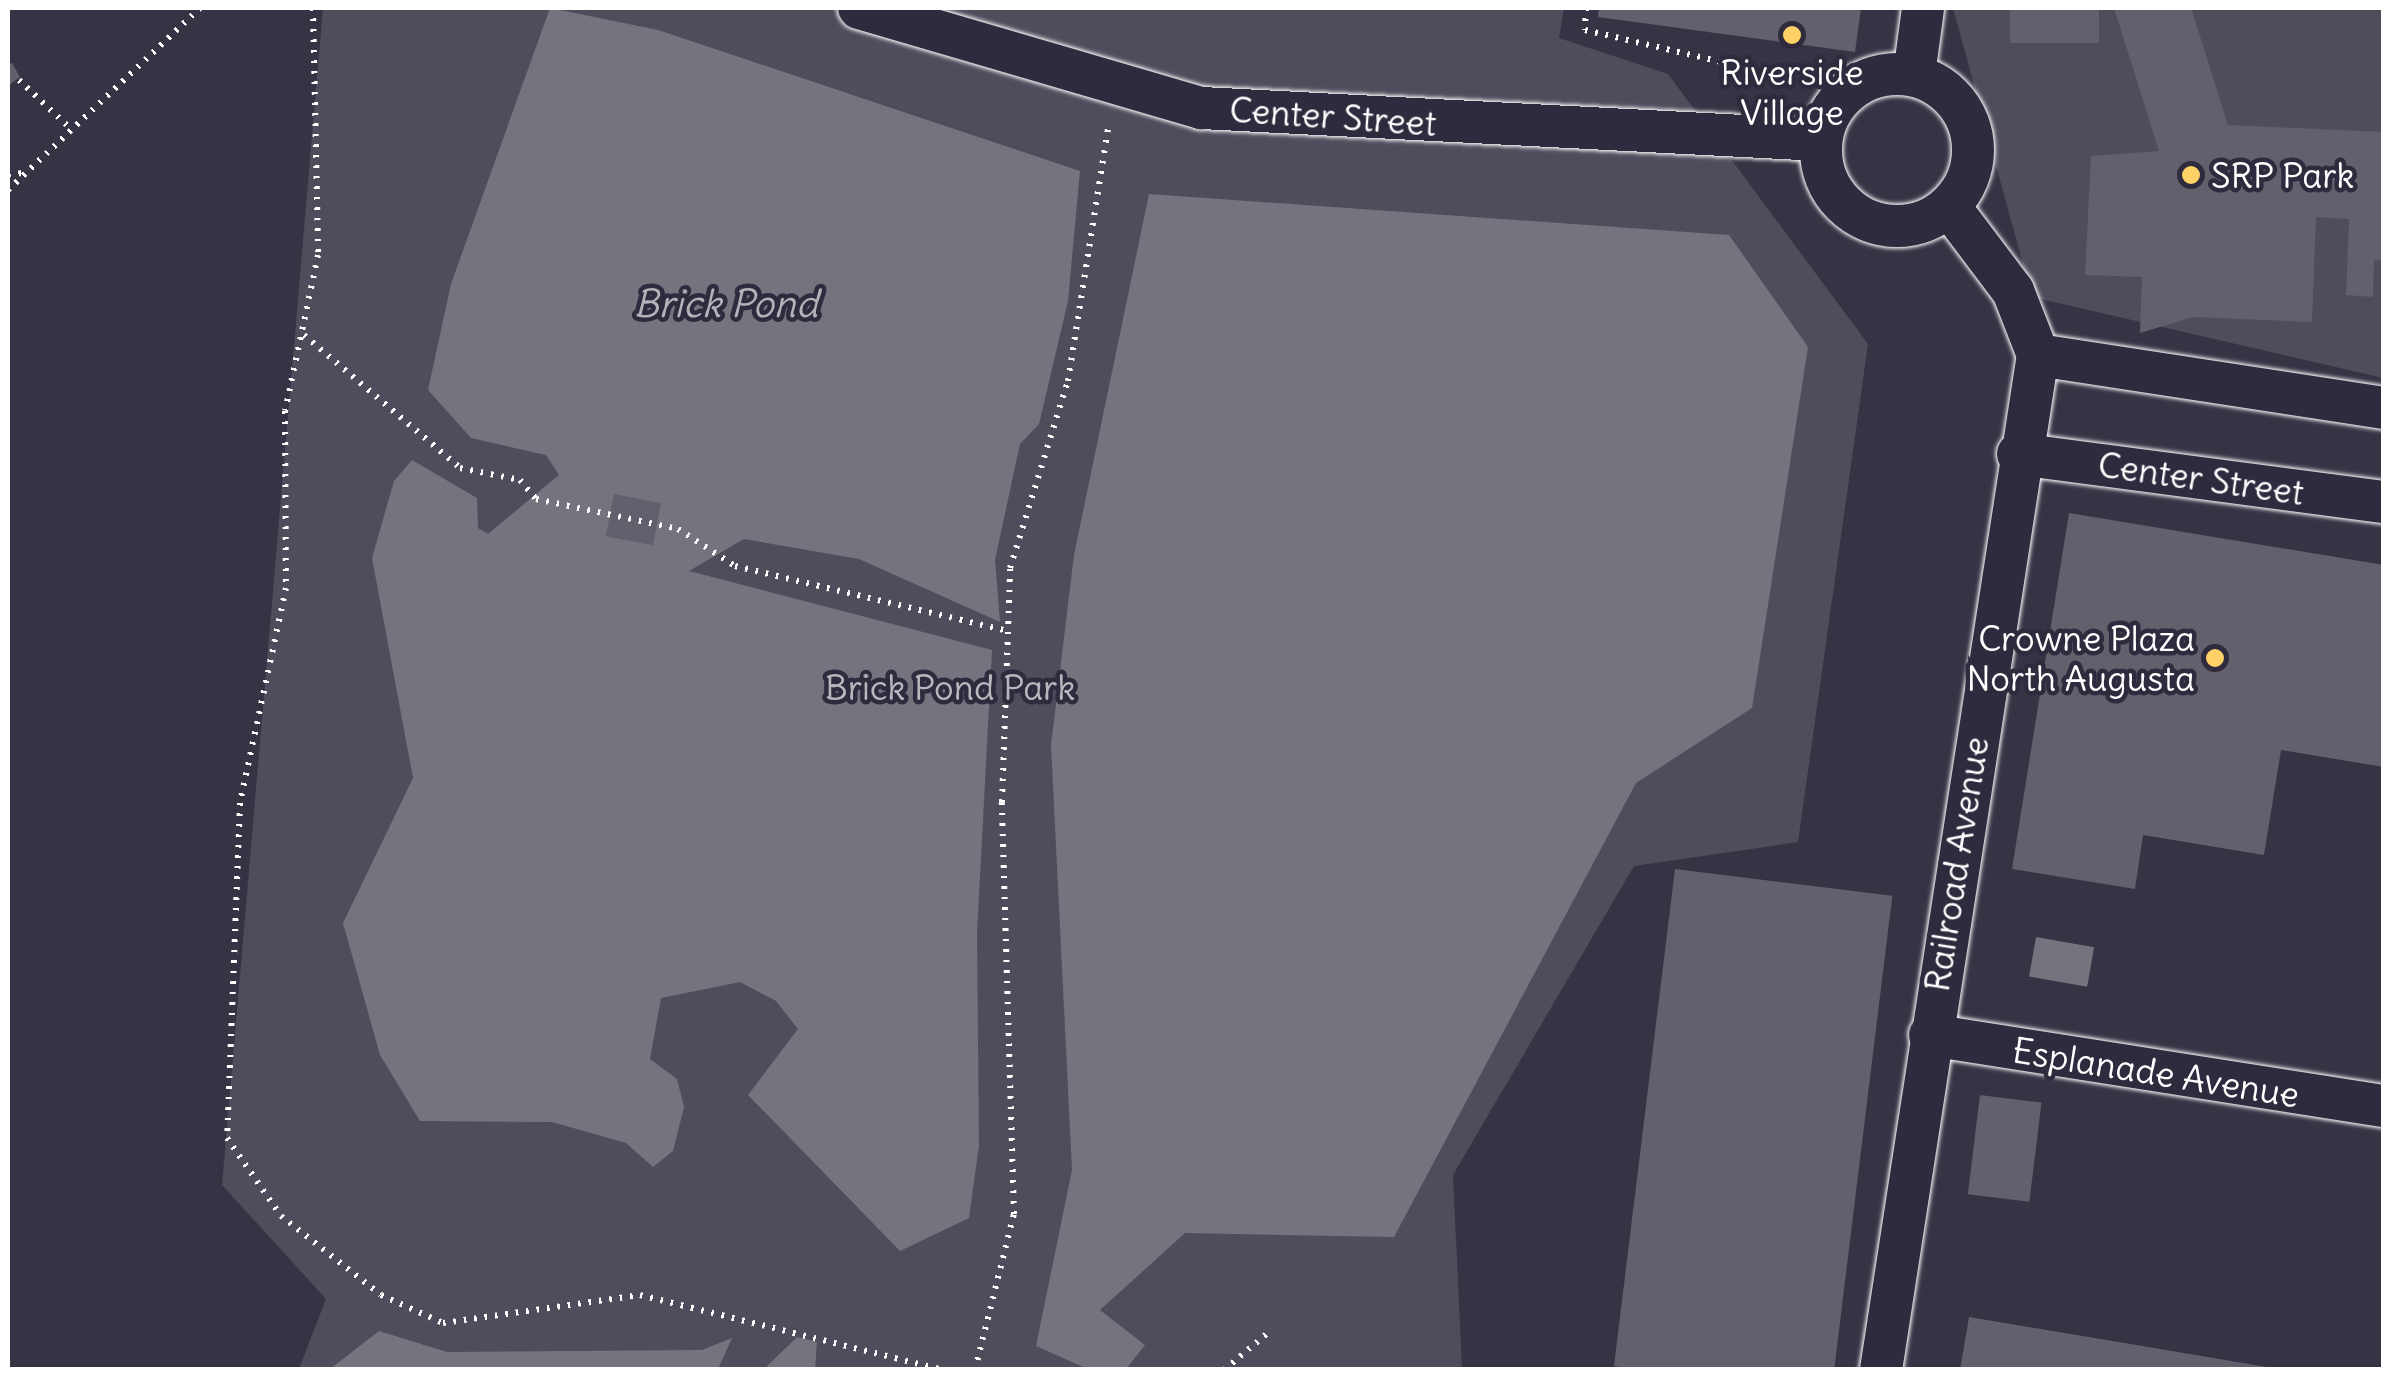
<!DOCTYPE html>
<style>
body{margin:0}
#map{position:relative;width:2391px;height:1377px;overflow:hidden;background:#373345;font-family:Delius,sans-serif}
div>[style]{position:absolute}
.green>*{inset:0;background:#514c5c}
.water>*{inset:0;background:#76737f;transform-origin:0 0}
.building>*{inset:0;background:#635f6d;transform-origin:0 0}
.path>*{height:6px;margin-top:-3px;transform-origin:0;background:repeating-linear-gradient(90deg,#fff 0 2.5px,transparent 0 10.5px)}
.roads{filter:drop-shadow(0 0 2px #fff) drop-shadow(0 0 2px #fff)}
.minor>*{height:42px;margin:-21px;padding:0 21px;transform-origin:21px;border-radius:21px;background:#2f2a3d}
.minor>.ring{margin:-21px;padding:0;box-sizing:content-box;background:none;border:42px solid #2f2a3d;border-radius:50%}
.dots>*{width:28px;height:28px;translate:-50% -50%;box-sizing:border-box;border:5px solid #2f2a3d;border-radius:50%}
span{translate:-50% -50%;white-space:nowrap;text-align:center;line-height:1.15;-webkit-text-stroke:9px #2f2a3d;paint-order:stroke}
.poi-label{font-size:35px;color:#fff}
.left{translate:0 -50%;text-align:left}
.right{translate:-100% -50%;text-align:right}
.street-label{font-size:35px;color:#fff}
.park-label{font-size:35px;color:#b9b7be}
.water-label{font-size:38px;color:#b4b2b9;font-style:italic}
.frame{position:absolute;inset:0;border:10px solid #fff;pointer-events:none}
</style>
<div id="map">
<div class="green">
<i style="clip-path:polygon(323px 8px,1564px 8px,1559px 38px,1668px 74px,1868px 344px,1798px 842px,1634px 866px,1453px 1175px,1462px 1369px,299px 1369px,326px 1299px,222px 1185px)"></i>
<i style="clip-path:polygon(1953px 8px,2383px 8px,2383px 378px,2032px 297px)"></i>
</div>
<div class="water">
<i style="clip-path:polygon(550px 8px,658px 30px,1080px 171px,1068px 301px,1039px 424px,1020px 444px,995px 560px,1000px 622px,859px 559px,744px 539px,689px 571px,992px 650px,977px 934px,979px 1145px,969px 1218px,900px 1251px,748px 1095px,798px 1029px,776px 1001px,740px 982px,661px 998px,650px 1059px,677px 1079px,684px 1107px,673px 1151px,653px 1167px,626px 1143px,552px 1122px,420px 1121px,380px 1055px,343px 923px,413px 778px,372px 558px,394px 481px,412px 460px,477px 498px,478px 528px,488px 534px,559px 475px,546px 455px,471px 438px,428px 390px,451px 284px)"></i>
<i style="clip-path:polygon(1149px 194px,1729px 235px,1808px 347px,1752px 708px,1636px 783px,1394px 1237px,1185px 1233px,1100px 1310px,1145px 1345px,1126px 1369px,1090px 1370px,1036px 1346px,1072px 1170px,1051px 745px,1074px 555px)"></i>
<i style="left:2036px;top:937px;width:59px;height:40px;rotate:10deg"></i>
<i style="clip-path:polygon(379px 1331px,447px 1352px,702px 1350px,732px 1338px,718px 1369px,330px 1369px)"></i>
<i style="clip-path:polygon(797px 1337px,817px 1342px,815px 1369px,764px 1369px)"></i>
</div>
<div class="building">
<i style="clip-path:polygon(1599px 8px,1861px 8px,1855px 52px,1598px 17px)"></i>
<i style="left:2010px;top:8px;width:89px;height:35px"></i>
<i style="clip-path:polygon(2114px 8px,2191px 8px,2228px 125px,2384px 132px,2384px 261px,2374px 260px,2373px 297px,2346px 295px,2349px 219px,2316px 217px,2312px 322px,2193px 317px,2140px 333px,2142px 277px,2085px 275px,2091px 156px,2159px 151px)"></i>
<i style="clip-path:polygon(12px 63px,20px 77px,8px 86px,8px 64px)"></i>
<i style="left:614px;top:494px;width:48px;height:43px;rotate:11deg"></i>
<i style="clip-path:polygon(2069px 513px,2384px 565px,2384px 767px,2281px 750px,2264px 855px,2143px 835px,2135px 889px,2012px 869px)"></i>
<i style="left:1675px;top:869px;width:219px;height:501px;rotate:7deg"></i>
<i style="left:1980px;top:1095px;width:62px;height:100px;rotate:7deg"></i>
<i style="clip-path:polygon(1969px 1317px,2267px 1367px,2267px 1370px,1960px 1370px)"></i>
</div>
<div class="path">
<i style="left:313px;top:8px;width:247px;rotate:88.8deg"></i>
<i style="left:318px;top:255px;width:159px;rotate:101.9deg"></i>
<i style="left:285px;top:411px;width:177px;rotate:89.7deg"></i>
<i style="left:286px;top:588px;width:220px;rotate:102.1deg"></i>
<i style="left:240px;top:803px;width:335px;rotate:92.2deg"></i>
<i style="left:227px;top:1138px;width:95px;rotate:55.3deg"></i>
<i style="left:281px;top:1216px;width:127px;rotate:38.3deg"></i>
<i style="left:381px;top:1295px;width:68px;rotate:24.3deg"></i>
<i style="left:443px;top:1323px;width:199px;rotate:-8.1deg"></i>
<i style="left:640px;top:1295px;width:311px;rotate:13.9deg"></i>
<i style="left:1586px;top:8px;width:22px;rotate:93deg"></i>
<i style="left:1585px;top:30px;width:145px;rotate:13.2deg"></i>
<i style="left:1726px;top:63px;width:28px;rotate:94deg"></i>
<i style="left:19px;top:80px;width:73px;rotate:43.3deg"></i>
<i style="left:8px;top:174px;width:17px;rotate:-3deg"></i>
<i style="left:8px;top:190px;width:265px;rotate:-43.5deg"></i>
<i style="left:304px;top:335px;width:205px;rotate:40.4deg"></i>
<i style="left:460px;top:468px;width:61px;rotate:11.3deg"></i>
<i style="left:520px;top:480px;width:25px;rotate:50deg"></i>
<i style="left:536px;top:499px;width:145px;rotate:11.9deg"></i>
<i style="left:678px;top:529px;width:68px;rotate:33deg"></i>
<i style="left:735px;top:566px;width:281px;rotate:13.4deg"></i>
<i style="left:975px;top:1370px;width:161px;rotate:-76deg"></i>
<i style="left:1014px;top:1214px;width:412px;rotate:-91.7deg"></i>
<i style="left:1002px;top:802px;width:234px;rotate:-88deg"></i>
<i style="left:1010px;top:568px;width:196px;rotate:-72.8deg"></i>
<i style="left:1068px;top:381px;width:262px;rotate:-81deg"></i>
<i style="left:1224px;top:1370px;width:60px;rotate:-40.3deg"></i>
</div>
<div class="roads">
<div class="minor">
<i style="left:859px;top:8px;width:357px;rotate:16.3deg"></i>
<i style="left:1202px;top:108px;width:620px;rotate:2.96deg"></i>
<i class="ring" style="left:1821px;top:74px;width:110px;height:110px"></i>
<i style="left:1914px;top:75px;width:68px;rotate:-82.3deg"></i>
<i style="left:2038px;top:355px;width:350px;rotate:8.7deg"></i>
<i style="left:2018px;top:454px;width:369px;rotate:7.5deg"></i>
<i style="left:1930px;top:1035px;width:460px;rotate:8.9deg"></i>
<i style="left:1881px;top:1370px;width:1027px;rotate:-81.21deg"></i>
<i style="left:2038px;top:355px;width:69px;rotate:-111.3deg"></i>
<i style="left:2013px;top:291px;width:106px;rotate:-127deg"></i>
</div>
</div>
<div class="dots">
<i style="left:1792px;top:35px;background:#ffd166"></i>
<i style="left:2191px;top:175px;background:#ffd166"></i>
<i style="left:2215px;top:658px;background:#ffd166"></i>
</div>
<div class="poi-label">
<span style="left:1792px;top:92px">Riverside<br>Village</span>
<span class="left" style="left:2211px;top:175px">SRP Park</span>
<span class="right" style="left:2195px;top:658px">Crowne Plaza<br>North Augusta</span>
</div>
<div class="street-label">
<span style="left:1333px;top:116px;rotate:4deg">Center Street</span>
<span style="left:2201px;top:478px;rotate:8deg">Center Street</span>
<span style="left:1956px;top:864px;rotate:-81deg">Railroad Avenue</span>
<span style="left:2156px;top:1072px;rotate:9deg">Esplanade Avenue</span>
</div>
<div class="park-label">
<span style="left:950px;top:687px">Brick Pond Park</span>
</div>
<div class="water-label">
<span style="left:726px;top:304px">Brick Pond</span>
</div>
<div class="frame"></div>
</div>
